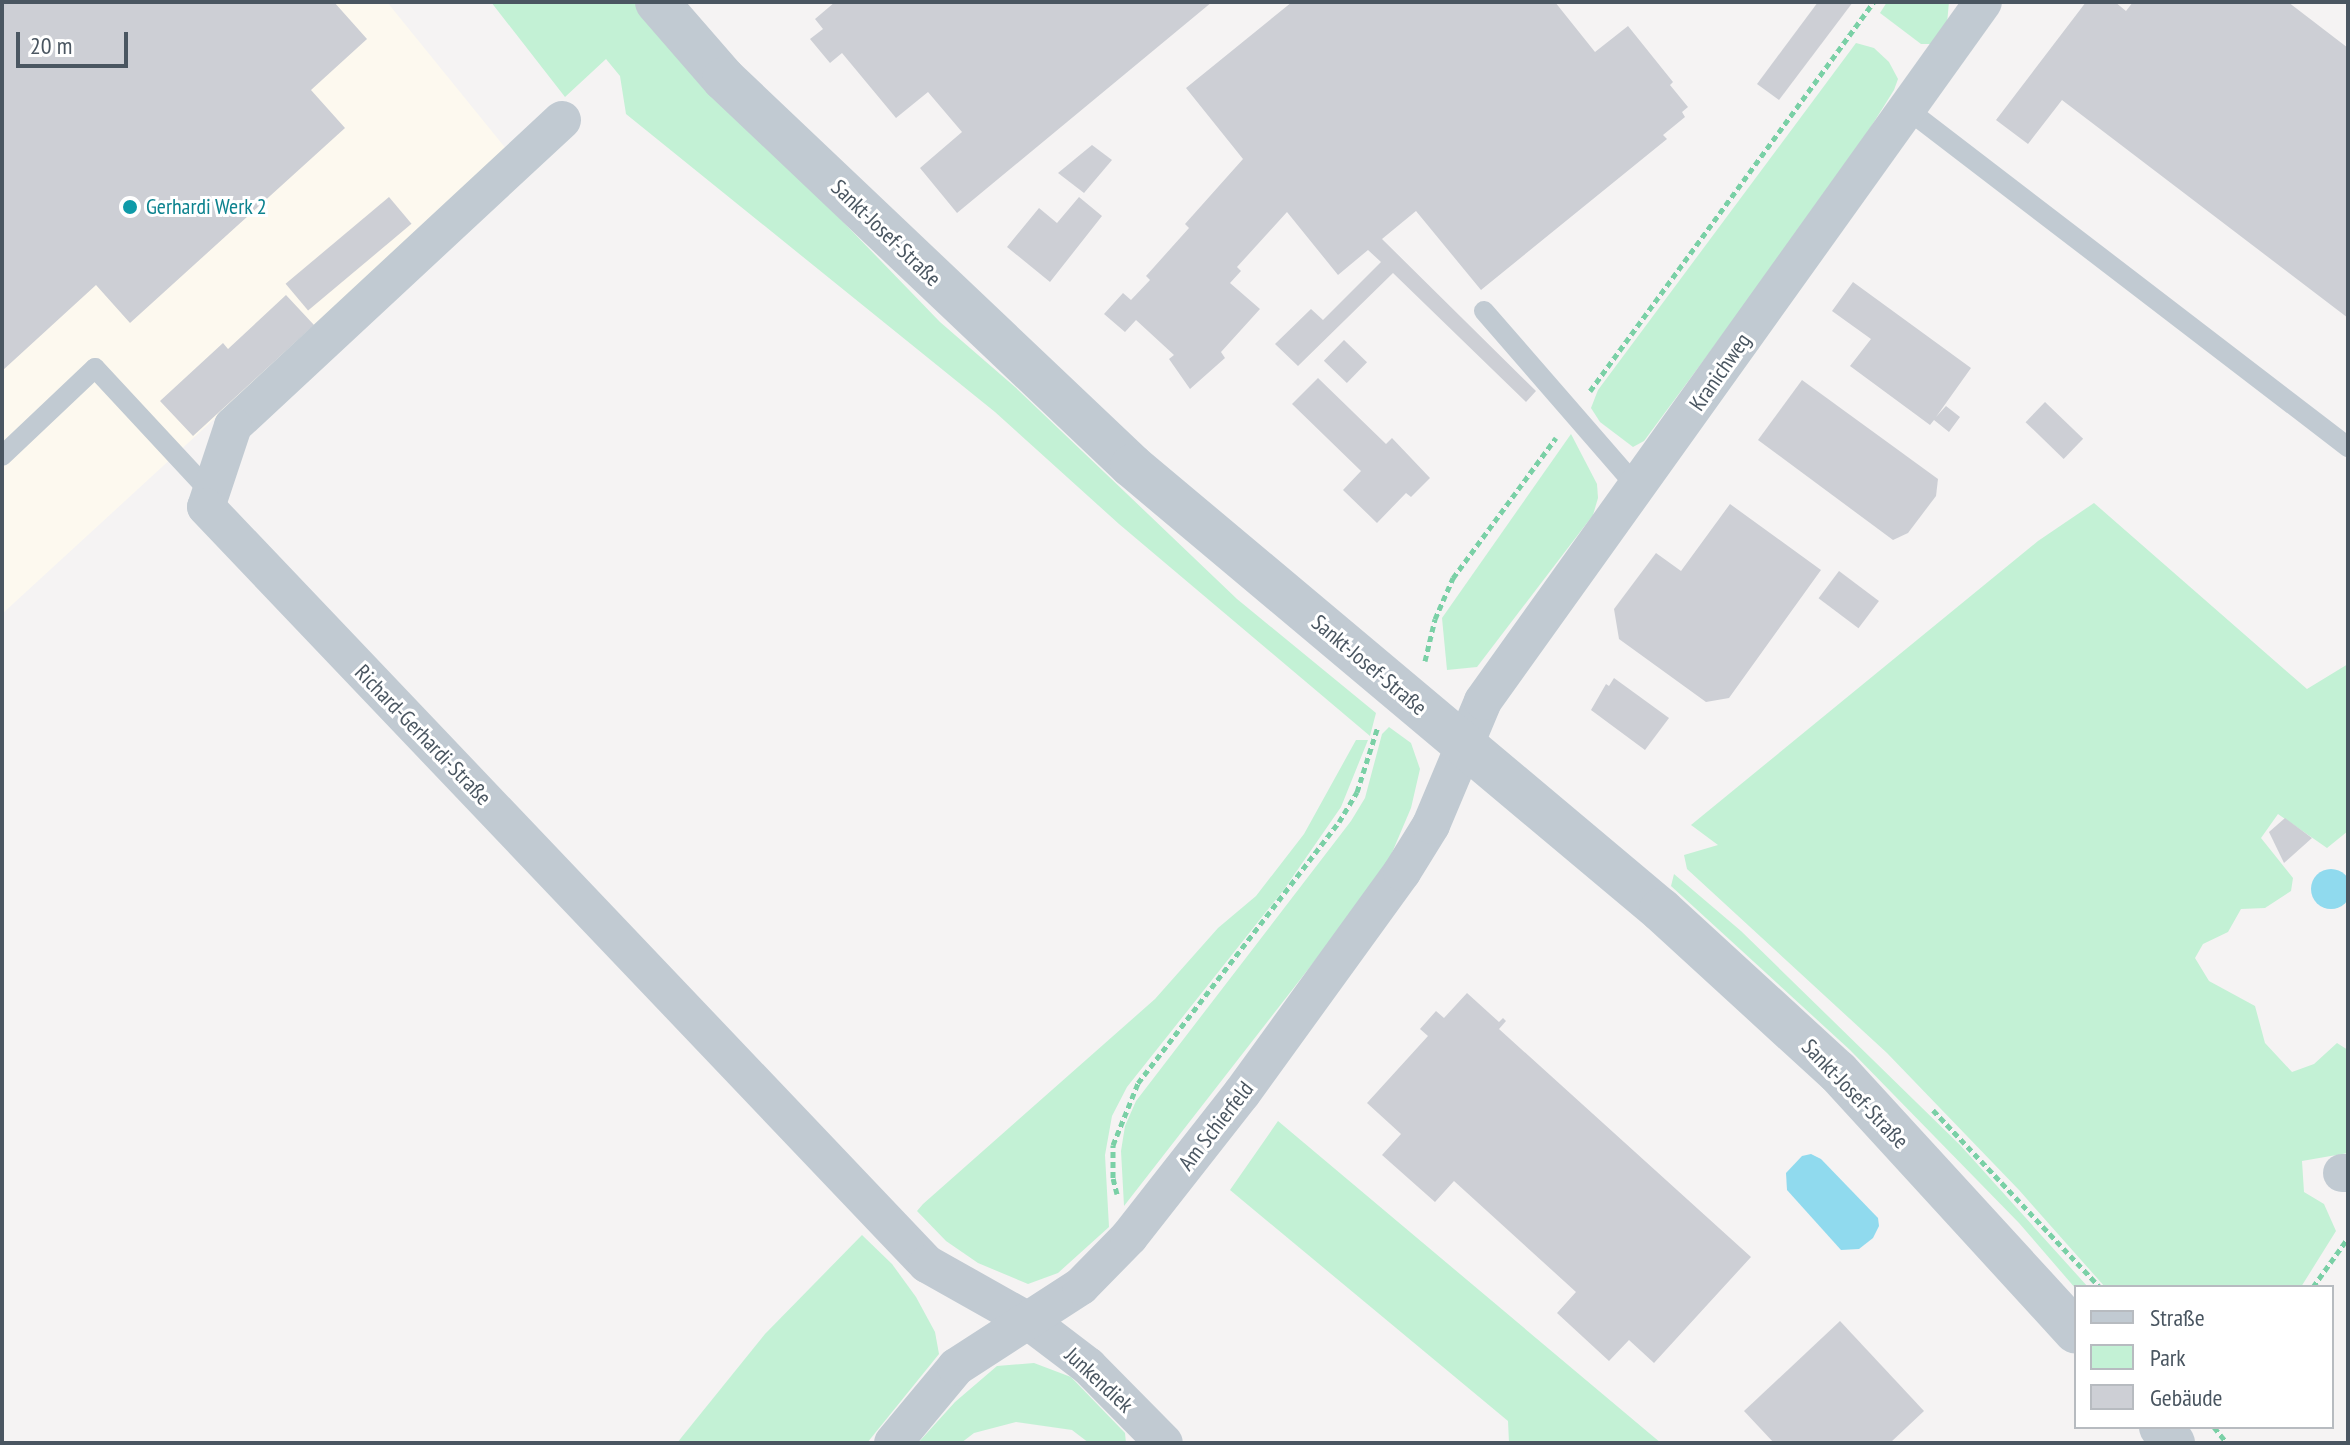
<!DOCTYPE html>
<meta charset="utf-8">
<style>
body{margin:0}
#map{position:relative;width:2350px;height:1445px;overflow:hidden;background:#f5f3f3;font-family:"PT Sans Narrow",sans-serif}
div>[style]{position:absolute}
.commercial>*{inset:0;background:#fdf9ef}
.green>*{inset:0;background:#c3f1d5}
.water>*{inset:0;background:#90daee}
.round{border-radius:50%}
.building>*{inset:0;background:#cdcfd5;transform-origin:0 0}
.path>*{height:5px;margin-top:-2.5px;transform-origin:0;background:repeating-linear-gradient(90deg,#7ad0a6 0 6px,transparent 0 10px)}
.service>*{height:20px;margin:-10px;padding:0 10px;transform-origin:10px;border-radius:10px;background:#c1cad2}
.minor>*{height:38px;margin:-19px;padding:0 19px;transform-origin:19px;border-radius:19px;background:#c1cad2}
.tertiary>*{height:44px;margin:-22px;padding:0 22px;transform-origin:22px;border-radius:22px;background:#c1cad2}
.dots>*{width:22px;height:22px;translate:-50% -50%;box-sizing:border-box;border:4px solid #fff;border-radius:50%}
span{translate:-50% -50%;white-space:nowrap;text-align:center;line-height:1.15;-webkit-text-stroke:6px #fff;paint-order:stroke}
.culture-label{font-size:22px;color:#0d838f}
.left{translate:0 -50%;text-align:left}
.street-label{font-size:22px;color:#4a5661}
.frame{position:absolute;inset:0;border:4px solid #4a5661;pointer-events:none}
.legend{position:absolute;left:2074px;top:1285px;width:260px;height:144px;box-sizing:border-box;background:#fff;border:2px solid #b7bbc0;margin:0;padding:10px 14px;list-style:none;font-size:24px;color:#4a5661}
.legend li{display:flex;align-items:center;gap:16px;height:40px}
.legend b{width:40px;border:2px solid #b7bbc0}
.scale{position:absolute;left:16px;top:32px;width:112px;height:36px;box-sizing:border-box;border:4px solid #4a5661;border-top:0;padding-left:10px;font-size:24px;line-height:28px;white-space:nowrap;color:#4a5661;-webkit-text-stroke:6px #fff;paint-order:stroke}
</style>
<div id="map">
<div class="commercial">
<i style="clip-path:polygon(2px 2px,387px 2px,507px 150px,2px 614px)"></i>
</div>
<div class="green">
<i style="clip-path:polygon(491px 2px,640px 2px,819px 197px,940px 322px,1015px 387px,1237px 599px,1376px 713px,1370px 736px,1119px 524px,995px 412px,626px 114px,620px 76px,606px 59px,565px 97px)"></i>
<i style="clip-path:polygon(1887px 2px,1949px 2px,1947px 23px,1931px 44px,1921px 44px,1880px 13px)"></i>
<i style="clip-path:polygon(1856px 43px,1874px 48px,1889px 62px,1898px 79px,1894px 90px,1842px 173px,1644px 441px,1633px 447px,1600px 422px,1591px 408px,1598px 390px)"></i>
<i style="clip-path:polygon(1571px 434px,1597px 484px,1598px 498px,1593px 515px,1477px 667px,1447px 670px,1442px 618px)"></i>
<i style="clip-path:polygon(2094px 503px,2307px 689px,2348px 664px,2348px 831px,2327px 848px,2278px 814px,2261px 838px,2293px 878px,2291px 891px,2265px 908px,2241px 909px,2228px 932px,2203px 944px,2195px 958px,2209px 981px,2255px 1006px,2265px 1043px,2292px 1072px,2314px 1064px,2337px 1043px,2348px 1050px,2348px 1153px,2302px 1161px,2304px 1192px,2324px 1204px,2336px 1231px,2301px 1287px,2105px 1287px,2019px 1190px,1887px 1053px,1687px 869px,1684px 855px,1718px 845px,1691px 825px,2038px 541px)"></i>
<i style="clip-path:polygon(1389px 727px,1411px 743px,1420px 769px,1411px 808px,1391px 855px,1373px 886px,1124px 1206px,1121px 1151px,1125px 1126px,1136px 1101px,1351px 821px,1365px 798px,1382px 734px)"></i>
<i style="clip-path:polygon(1356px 740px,1368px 740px,1341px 807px,1285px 888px,1127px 1087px,1112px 1116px,1105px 1155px,1109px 1227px,1058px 1273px,1028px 1284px,978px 1263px,946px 1241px,917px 1211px,923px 1204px,1155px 999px,1218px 928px,1256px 896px,1304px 834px)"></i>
<i style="clip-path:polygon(1674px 874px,1741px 931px,1960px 1145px,2088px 1287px,2076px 1289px,2019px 1223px,1850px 1050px,1671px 886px)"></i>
<i style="clip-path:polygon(1278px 1121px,1649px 1433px,1661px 1443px,1509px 1443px,1508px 1421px,1230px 1190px)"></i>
<i style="clip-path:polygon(862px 1235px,892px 1264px,916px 1297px,935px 1332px,939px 1354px,867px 1443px,677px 1443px,765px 1334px)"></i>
<i style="clip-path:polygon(1034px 1363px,1071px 1377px,1125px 1433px,1126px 1443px,1089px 1443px,1072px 1430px,1016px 1422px,974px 1433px,961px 1443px,918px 1443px,955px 1402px,997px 1366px)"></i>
</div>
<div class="water">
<i class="round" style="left:2311px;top:869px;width:40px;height:40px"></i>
<i style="clip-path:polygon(1811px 1154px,1821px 1159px,1878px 1218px,1879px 1226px,1873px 1238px,1859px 1249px,1841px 1250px,1787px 1190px,1786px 1173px,1802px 1156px)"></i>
</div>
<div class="building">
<i style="clip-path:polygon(2px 2px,334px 2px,367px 39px,311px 90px,345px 128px,130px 323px,96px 285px,2px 371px)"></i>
<i style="clip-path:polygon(835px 2px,1212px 2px,957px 213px,920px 168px,962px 132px,928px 92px,896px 118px,842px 53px,830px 63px,810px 39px,823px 29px,815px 19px)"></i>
<i style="clip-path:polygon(1292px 2px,1555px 2px,1595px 52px,1628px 26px,1673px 82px,1670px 85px,1688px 107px,1682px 112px,1685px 117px,1663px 135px,1667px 139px,1481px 290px,1416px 211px,1382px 239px,1536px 391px,1526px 402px,1393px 273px,1298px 366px,1275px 344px,1311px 309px,1323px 320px,1381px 262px,1368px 250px,1338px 275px,1287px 212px,1237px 267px,1241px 271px,1230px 283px,1260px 309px,1221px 352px,1225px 358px,1190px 389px,1169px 359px,1174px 355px,1136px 320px,1125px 332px,1104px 314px,1123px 293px,1131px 300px,1150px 280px,1146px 276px,1189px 228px,1185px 224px,1243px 159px,1186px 88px)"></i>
<i style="clip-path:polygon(1818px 2px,1853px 2px,1779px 100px,1757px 84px)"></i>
<i style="clip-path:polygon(2086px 2px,2115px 2px,2126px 11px,2133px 2px,2288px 2px,2348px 48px,2348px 318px,2062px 100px,2028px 144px,1996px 120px)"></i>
<i style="clip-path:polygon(1092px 145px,1112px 160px,1084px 193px,1058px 173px)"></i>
<i style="left:389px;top:197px;width:35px;height:135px;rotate:50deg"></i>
<i style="clip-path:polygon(1079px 197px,1102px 216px,1050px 282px,1007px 247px,1039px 208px,1057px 223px)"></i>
<i style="clip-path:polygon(1853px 282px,1971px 368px,1936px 417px,1946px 406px,1960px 417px,1949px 432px,1934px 420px,1930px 425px,1850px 366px,1871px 339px,1832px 311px)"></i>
<i style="clip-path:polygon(286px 295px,314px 325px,193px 436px,160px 401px,223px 343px,228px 349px)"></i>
<i style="left:1344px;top:340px;width:32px;height:29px;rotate:44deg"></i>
<i style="clip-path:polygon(1318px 378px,1386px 444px,1392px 438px,1430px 478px,1411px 497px,1406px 493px,1377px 523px,1343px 490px,1361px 471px,1292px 404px)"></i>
<i style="clip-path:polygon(1802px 380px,1938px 479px,1936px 496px,1908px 533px,1893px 540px,1758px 440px)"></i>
<i style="left:2045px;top:402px;width:53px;height:28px;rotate:44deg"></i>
<i style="clip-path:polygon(1730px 504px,1821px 570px,1729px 698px,1706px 702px,1619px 639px,1614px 609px,1656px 553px,1681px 571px)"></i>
<i style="left:1839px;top:571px;width:50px;height:34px;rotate:37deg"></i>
<i style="clip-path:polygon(1614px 678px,1669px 718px,1645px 750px,1591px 710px,1606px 684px,1609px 686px)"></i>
<i style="clip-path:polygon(2285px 818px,2312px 838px,2284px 863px,2269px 832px)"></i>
<i style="clip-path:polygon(1467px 993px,1499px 1022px,1503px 1018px,1506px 1021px,1499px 1029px,1751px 1257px,1654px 1363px,1629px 1340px,1609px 1361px,1557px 1313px,1576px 1292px,1454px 1181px,1435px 1202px,1382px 1155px,1401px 1134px,1367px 1103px,1428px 1036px,1420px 1029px,1436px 1011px,1444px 1018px)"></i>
<i style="clip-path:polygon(1840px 1321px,1924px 1411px,1890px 1443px,1774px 1443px,1744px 1411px)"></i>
</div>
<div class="path">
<i style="left:1590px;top:391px;width:482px;rotate:-53.9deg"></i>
<i style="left:1425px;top:661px;width:43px;rotate:-76.6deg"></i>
<i style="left:1435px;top:619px;width:45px;rotate:-66.3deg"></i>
<i style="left:1453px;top:578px;width:174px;rotate:-53.7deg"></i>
<i style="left:1933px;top:1110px;width:243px;rotate:46.7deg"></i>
<i style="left:1117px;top:1194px;width:16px;rotate:-104deg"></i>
<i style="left:1113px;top:1178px;width:33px;rotate:-90deg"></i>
<i style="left:1113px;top:1145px;width:67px;rotate:-68deg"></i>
<i style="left:1138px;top:1083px;width:329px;rotate:-52.4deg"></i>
<i style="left:1339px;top:822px;width:35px;rotate:-59deg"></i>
<i style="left:1357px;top:792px;width:69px;rotate:-72.3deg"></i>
<i style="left:2313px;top:1287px;width:60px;rotate:-54.5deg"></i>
<i style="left:2214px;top:1427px;width:21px;rotate:51deg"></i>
</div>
<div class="service">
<i style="left:1907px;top:109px;width:556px;rotate:37.47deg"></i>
<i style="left:1484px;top:311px;width:235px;rotate:49deg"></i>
<i style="left:2px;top:456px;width:128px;rotate:-43.4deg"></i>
<i style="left:95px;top:368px;width:171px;rotate:47.1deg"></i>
</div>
<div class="minor">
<i style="left:562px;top:120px;width:449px;rotate:137.1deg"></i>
<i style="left:233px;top:426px;width:85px;rotate:108.4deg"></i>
<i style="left:206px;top:507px;width:1045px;rotate:46.4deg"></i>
<i style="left:927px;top:1264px;width:118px;rotate:29.4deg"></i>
<i style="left:1030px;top:1322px;width:73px;rotate:37.2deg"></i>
<i style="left:1088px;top:1366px;width:108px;rotate:45.4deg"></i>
<i style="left:2342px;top:1173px;width:6px"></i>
<i style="left:893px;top:1443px;width:99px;rotate:-50.3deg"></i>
<i style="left:956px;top:1367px;width:149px;rotate:-32.9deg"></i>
<i style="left:1081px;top:1286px;width:69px;rotate:-45.6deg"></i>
<i style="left:1129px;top:1237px;width:183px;rotate:-51.9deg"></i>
<i style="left:1242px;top:1093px;width:273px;rotate:-54.1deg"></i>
<i style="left:1402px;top:872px;width:55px;rotate:-58.3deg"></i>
<i style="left:1431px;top:825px;width:134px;rotate:-67.2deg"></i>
<i style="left:1483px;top:701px;width:859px;rotate:-54.42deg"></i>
</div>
<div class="tertiary">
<i style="left:657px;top:2px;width:102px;rotate:49deg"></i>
<i style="left:724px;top:79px;width:562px;rotate:43.49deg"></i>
<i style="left:1132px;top:466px;width:691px;rotate:40.01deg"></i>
<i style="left:1661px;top:910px;width:240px;rotate:42.5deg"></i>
<i style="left:1838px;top:1072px;width:352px;rotate:47.5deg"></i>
<i style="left:2161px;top:1427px;width:20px;rotate:53deg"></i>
</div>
<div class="dots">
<i style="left:130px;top:207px;background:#0f9aa8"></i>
</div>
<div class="culture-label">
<span class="left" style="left:146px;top:207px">Gerhardi Werk 2</span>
</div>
<div class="street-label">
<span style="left:886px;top:233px;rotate:44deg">Sankt-Josef-Straße</span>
<span style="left:1720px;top:372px;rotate:-55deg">Kranichweg</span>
<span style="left:1369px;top:665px;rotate:40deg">Sankt-Josef-Straße</span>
<span style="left:423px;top:735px;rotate:46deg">Richard-Gerhardi-Straße</span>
<span style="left:1855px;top:1094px;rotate:46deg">Sankt-Josef-Straße</span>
<span style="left:1216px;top:1126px;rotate:-52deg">Am Schierfeld</span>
<span style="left:1099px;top:1380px;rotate:43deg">Junkendiek</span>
</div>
<div class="frame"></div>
<ul class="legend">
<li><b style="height:10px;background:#c1cad2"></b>Straße</li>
<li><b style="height:22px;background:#c3f1d5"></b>Park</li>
<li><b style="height:22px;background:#cdcfd5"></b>Gebäude</li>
</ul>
<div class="scale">20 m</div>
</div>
